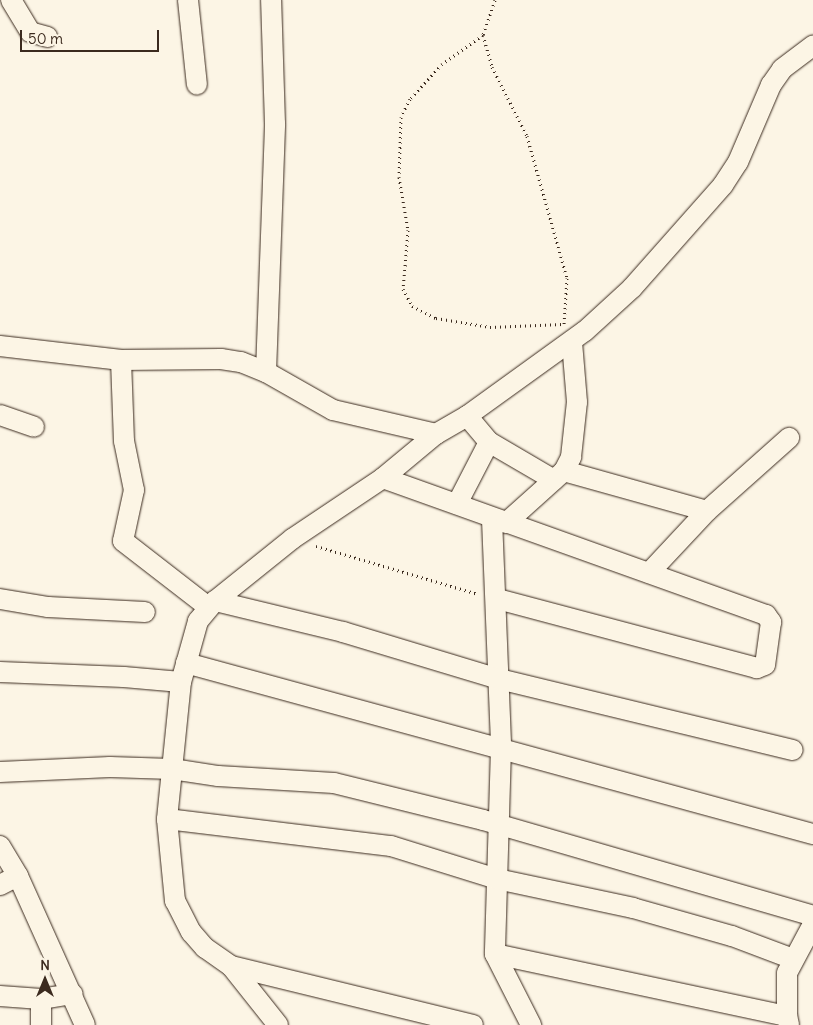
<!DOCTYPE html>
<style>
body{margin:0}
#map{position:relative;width:813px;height:1025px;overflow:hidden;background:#fcf5e5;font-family:Delius,sans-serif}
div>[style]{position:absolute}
.path>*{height:3px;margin-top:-1.5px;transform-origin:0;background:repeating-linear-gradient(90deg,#3b2a1e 0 1px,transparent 0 5px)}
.roads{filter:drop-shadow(0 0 1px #3b2a1e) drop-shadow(0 0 1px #3b2a1e)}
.minor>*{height:20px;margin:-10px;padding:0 10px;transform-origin:10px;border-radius:10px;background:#fcf5e5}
span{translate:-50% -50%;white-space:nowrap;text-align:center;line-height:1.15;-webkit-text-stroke:4px #fcf5e5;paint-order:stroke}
.north{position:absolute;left:20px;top:955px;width:50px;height:50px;-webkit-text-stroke:4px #fcf5e5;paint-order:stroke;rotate:0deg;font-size:14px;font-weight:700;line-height:20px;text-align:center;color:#3b2a1e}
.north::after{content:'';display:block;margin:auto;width:18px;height:22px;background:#3b2a1e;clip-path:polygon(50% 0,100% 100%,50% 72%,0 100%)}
.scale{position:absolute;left:20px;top:30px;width:139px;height:22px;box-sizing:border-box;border:2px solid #3b2a1e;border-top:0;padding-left:6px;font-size:15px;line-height:18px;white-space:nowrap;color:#3b2a1e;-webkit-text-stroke:4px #fcf5e5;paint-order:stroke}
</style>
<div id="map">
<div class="path">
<i style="left:495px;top:0;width:37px;rotate:109deg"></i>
<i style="left:483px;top:35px;width:50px;rotate:144.7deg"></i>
<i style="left:442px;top:64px;width:47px;rotate:132.4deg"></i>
<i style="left:410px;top:99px;width:20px;rotate:117deg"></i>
<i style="left:401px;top:117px;width:60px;rotate:91.9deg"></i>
<i style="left:399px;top:177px;width:54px;rotate:80.4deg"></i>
<i style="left:408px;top:230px;width:59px;rotate:94.8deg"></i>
<i style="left:403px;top:289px;width:19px;rotate:62deg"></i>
<i style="left:412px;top:306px;width:27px;rotate:27deg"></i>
<i style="left:436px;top:318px;width:55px;rotate:9.5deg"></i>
<i style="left:490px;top:327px;width:73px;rotate:-2.4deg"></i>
<i style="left:483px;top:35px;width:33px;rotate:74deg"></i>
<i style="left:492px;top:67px;width:77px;rotate:63.1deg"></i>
<i style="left:527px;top:136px;width:148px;rotate:74.3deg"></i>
<i style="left:567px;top:278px;width:46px;rotate:93.7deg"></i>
<i style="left:316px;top:546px;width:169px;rotate:16.5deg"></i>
</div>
<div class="roads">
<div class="minor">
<i style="left:11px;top:0;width:37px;rotate:59deg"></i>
<i style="left:30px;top:32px;width:18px;rotate:16deg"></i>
<i style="left:188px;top:0;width:85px;rotate:84deg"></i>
<i style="left:0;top:346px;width:122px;rotate:6.6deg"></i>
<i style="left:121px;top:360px;width:100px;rotate:-0.6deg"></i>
<i style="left:221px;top:359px;width:20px;rotate:9deg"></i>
<i style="left:241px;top:362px;width:27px;rotate:22deg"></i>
<i style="left:266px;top:372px;width:77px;rotate:29.6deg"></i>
<i style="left:333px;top:410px;width:106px;rotate:13.1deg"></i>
<i style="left:121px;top:360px;width:81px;rotate:87.9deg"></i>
<i style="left:124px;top:441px;width:50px;rotate:78.5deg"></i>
<i style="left:134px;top:490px;width:52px;rotate:102.2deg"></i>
<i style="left:123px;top:541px;width:108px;rotate:37.8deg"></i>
<i style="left:266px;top:372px;width:248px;rotate:-87.9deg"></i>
<i style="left:275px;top:124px;width:124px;rotate:-91.8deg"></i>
<i style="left:0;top:415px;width:36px;rotate:19deg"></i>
<i style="left:489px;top:442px;width:75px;rotate:30.3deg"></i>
<i style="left:564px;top:471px;width:148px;rotate:15.6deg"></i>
<i style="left:383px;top:478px;width:407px;rotate:19.7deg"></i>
<i style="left:766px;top:615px;width:9px;rotate:54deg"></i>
<i style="left:771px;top:622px;width:43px;rotate:97.9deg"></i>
<i style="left:765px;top:665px;width:9px;rotate:159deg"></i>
<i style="left:757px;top:668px;width:268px;rotate:-165.1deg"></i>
<i style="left:457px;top:504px;width:70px;rotate:-62.7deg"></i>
<i style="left:489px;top:442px;width:34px;rotate:-130deg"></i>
<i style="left:492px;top:519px;width:229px;rotate:87.7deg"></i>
<i style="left:501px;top:748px;width:206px;rotate:91.7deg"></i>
<i style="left:495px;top:954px;width:299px;rotate:12deg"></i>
<i style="left:787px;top:1016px;width:9px;rotate:77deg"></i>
<i style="left:506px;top:523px;width:78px;rotate:-41.9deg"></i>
<i style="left:564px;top:471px;width:16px;rotate:-63deg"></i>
<i style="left:571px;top:457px;width:55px;rotate:-83.8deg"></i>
<i style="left:577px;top:402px;width:60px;rotate:-94.8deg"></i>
<i style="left:649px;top:573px;width:85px;rotate:-46.9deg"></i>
<i style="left:707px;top:511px;width:110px;rotate:-41.7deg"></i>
<i style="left:0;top:599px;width:49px;rotate:9.5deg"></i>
<i style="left:48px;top:607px;width:97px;rotate:3deg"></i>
<i style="left:215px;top:601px;width:132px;rotate:13.6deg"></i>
<i style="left:343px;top:632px;width:163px;rotate:16.8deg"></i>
<i style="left:499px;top:679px;width:302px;rotate:13.6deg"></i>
<i style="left:186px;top:663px;width:650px;rotate:15.26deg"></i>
<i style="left:0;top:672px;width:124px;rotate:2.3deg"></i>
<i style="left:124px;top:677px;width:57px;rotate:5deg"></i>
<i style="left:0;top:772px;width:110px;rotate:-2.6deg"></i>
<i style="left:110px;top:767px;width:62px;rotate:1.8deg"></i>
<i style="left:172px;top:769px;width:47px;rotate:8.7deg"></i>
<i style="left:218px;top:776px;width:116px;rotate:3.5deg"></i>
<i style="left:334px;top:783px;width:154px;rotate:13.9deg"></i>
<i style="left:483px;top:820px;width:344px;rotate:16.2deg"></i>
<i style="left:167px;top:819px;width:226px;rotate:6.9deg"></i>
<i style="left:391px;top:846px;width:111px;rotate:17.3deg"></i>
<i style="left:497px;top:879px;width:139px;rotate:12deg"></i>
<i style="left:633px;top:908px;width:103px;rotate:15.8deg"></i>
<i style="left:732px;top:936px;width:65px;rotate:20.7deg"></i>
<i style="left:0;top:846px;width:35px;rotate:59deg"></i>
<i style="left:18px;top:876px;width:163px;rotate:65.8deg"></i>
<i style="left:0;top:885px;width:20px;rotate:-27deg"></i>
<i style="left:495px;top:954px;width:80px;rotate:63.1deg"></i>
<i style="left:231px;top:966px;width:249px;rotate:13.7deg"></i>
<i style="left:0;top:996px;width:41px;rotate:4.2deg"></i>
<i style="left:41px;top:999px;width:32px;rotate:-9deg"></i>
<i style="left:787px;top:1016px;width:43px;rotate:-90deg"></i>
<i style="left:787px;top:973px;width:55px;rotate:-62deg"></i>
<i style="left:41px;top:1025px;width:26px;rotate:-90deg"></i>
<i style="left:278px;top:1025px;width:75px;rotate:-128.5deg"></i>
<i style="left:231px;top:966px;width:32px;rotate:-145deg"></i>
<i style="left:205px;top:948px;width:21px;rotate:-131deg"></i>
<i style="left:191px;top:932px;width:35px;rotate:-117deg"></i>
<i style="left:175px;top:901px;width:82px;rotate:-95.6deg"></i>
<i style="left:167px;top:819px;width:138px;rotate:-84.2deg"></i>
<i style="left:181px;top:682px;width:63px;rotate:-74.4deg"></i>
<i style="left:198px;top:621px;width:26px;rotate:-50deg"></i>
<i style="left:215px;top:601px;width:99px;rotate:-38.8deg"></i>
<i style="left:292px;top:539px;width:110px;rotate:-33.8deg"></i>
<i style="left:383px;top:478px;width:69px;rotate:-39.7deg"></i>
<i style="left:436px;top:434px;width:36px;rotate:-30deg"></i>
<i style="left:467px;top:416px;width:145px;rotate:-35.8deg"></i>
<i style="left:585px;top:331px;width:64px;rotate:-42.5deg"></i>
<i style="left:632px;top:288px;width:137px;rotate:-48.5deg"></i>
<i style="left:723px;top:185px;width:27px;rotate:-57deg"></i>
<i style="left:738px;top:162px;width:84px;rotate:-66.8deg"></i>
<i style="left:771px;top:85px;width:19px;rotate:-55deg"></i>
<i style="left:782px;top:69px;width:39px;rotate:-37deg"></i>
</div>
</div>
<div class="north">N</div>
<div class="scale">50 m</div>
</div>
